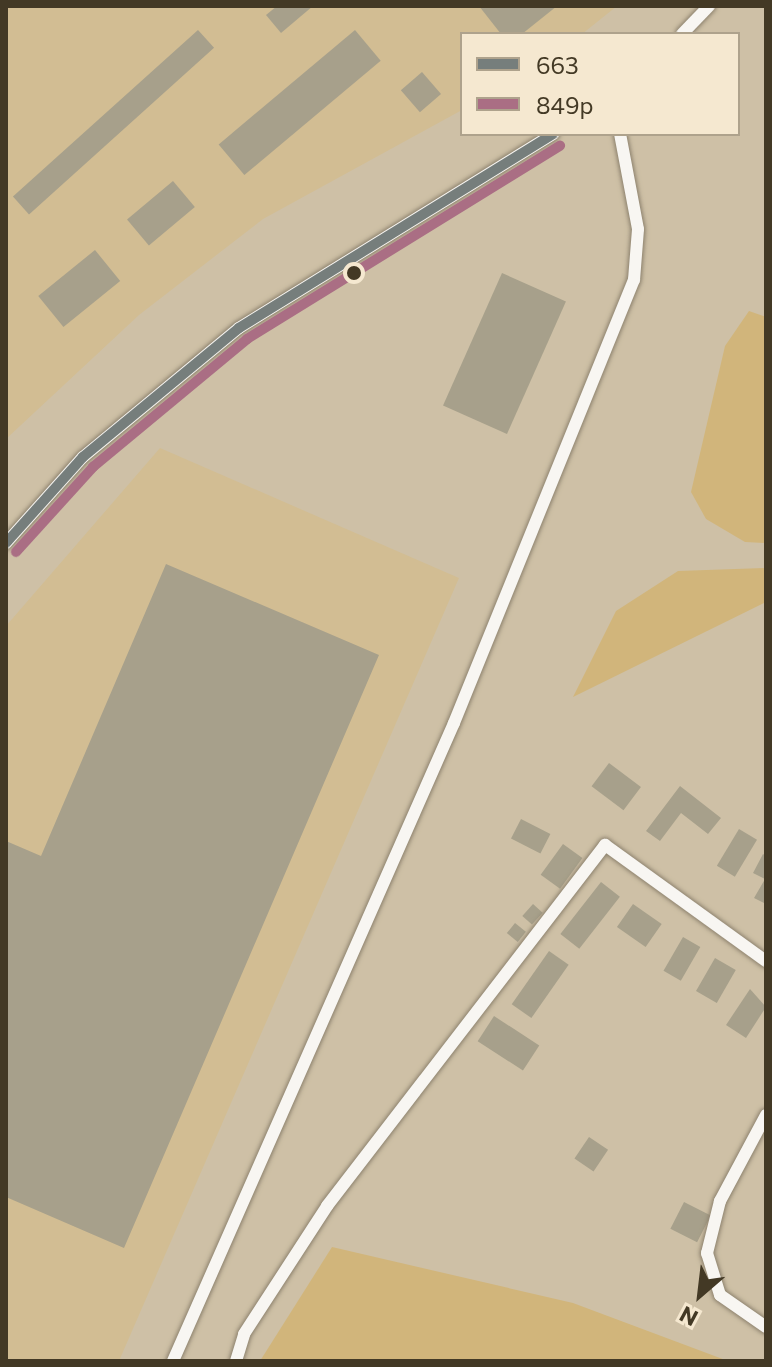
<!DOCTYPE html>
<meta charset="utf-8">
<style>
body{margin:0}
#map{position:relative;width:772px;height:1367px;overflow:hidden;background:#cec0a6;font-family:Commissioner,sans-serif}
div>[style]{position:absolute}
.built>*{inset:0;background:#d2bd93}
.green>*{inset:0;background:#d1b57b}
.building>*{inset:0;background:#a7a08b;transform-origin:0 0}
.roads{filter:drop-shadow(0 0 2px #8d826e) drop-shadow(0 0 2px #8d826e)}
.minor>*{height:12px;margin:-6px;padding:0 6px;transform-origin:6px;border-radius:6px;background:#f8f6f2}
.bus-1>*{height:10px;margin:-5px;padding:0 5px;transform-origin:5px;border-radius:5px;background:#767e7c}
.bus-2>*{height:10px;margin:-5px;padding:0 5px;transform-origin:5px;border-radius:5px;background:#aa6e84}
.dots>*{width:22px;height:22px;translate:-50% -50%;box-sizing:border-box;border:4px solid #f5e8d0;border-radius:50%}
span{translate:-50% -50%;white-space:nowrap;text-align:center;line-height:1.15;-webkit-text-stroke:7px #f5e8d0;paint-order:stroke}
.frame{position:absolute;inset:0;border:8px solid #433925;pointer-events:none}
.legend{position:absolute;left:460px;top:32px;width:280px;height:104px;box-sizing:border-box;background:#f5e8d0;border:2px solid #aea28c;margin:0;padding:10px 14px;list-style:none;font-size:24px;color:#433925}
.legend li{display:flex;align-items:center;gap:16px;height:40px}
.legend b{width:40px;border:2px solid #aea28c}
.north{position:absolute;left:660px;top:1255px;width:80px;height:80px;-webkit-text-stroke:6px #f5e8d0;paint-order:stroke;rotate:208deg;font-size:22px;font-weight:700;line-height:32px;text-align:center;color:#433925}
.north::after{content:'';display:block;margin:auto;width:28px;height:36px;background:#433925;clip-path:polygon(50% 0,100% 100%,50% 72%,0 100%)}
</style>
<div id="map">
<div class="built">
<i style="clip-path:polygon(6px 6px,617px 6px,582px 34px,462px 34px,462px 110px,263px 219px,139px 315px,6px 439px)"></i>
<i style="clip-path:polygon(160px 448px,459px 578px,119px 1361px,6px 1361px,6px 626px)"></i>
</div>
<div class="green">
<i style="clip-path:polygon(749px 311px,766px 317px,766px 543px,745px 542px,706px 519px,691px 492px,725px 346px)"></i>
<i style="clip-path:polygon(766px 568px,766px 602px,573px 697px,616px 611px,678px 571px)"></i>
<i style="clip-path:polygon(332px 1247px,573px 1303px,728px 1361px,260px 1361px)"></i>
</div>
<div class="building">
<i style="clip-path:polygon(277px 6px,313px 6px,281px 33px,266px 15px)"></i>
<i style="clip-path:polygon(479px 6px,557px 6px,522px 34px,501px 34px)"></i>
<i style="left:198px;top:30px;width:24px;height:249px;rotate:48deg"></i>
<i style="left:355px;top:30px;width:40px;height:178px;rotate:50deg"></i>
<i style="left:422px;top:72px;width:29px;height:28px;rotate:49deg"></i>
<i style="left:173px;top:181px;width:34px;height:60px;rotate:50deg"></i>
<i style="left:95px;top:250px;width:40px;height:73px;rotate:51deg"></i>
<i style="left:502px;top:273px;width:70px;height:145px;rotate:24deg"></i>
<i style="clip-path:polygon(166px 564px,379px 655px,124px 1248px,6px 1197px,6px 841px,41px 856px)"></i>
<i style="left:609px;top:763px;width:40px;height:29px;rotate:37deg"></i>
<i style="clip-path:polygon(680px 786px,721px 818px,708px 834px,681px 813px,660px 841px,646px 831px)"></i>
<i style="left:521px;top:819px;width:33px;height:22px;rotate:27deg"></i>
<i style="left:739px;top:829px;width:21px;height:43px;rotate:31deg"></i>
<i style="left:563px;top:844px;width:24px;height:38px;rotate:36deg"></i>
<i style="clip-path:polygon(763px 854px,766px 856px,766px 904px,754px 898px,765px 879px,753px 873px)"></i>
<i style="left:601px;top:882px;width:24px;height:66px;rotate:38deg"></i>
<i style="left:533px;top:904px;width:13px;height:16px;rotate:42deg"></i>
<i style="left:633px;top:904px;width:35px;height:28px;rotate:35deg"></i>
<i style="left:515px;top:923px;width:14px;height:13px;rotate:39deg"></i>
<i style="left:683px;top:937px;width:20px;height:39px;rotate:30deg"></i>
<i style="left:549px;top:951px;width:24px;height:65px;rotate:35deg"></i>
<i style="left:715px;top:958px;width:24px;height:38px;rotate:30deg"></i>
<i style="clip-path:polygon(750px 989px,766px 1007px,746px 1038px,726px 1025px)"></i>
<i style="left:494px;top:1016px;width:54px;height:30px;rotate:33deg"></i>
<i style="left:589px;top:1137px;width:23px;height:26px;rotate:34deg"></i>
<i style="left:684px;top:1202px;width:30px;height:30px;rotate:27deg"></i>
</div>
<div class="roads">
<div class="minor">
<i style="left:682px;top:34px;width:39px;rotate:-46deg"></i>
<i style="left:6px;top:543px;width:115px;rotate:-48.2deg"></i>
<i style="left:83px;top:457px;width:202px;rotate:-39.6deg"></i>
<i style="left:239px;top:328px;width:369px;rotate:-31.7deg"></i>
<i style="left:766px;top:1115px;width:98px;rotate:118.1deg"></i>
<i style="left:720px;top:1201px;width:54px;rotate:104deg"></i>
<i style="left:707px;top:1253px;width:44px;rotate:72.8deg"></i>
<i style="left:720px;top:1295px;width:56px;rotate:34.8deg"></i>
<i style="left:173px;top:1361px;width:697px;rotate:-66.23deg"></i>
<i style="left:454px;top:723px;width:478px;rotate:-67.9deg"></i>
<i style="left:634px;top:280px;width:51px;rotate:-85.5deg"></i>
<i style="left:638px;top:229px;width:97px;rotate:-100.7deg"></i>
<i style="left:236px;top:1361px;width:28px;rotate:-73deg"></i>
<i style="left:244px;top:1334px;width:153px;rotate:-57deg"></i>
<i style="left:327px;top:1206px;width:456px;rotate:-52.4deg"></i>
<i style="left:605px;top:845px;width:198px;rotate:35.8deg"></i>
</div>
</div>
<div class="bus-1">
<i style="left:6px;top:543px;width:115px;rotate:-48.2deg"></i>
<i style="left:83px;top:457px;width:202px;rotate:-39.6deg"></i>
<i style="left:239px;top:328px;width:369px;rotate:-31.7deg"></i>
</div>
<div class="bus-2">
<i style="left:16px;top:552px;width:115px;rotate:-47.8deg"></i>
<i style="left:93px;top:467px;width:200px;rotate:-39.7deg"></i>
<i style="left:247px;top:339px;width:368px;rotate:-31.7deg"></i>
</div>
<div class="dots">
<i style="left:354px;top:273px;background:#433925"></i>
</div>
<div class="frame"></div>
<ul class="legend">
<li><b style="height:10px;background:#767e7c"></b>663</li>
<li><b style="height:10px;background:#aa6e84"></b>849р</li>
</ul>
<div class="north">N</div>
</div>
